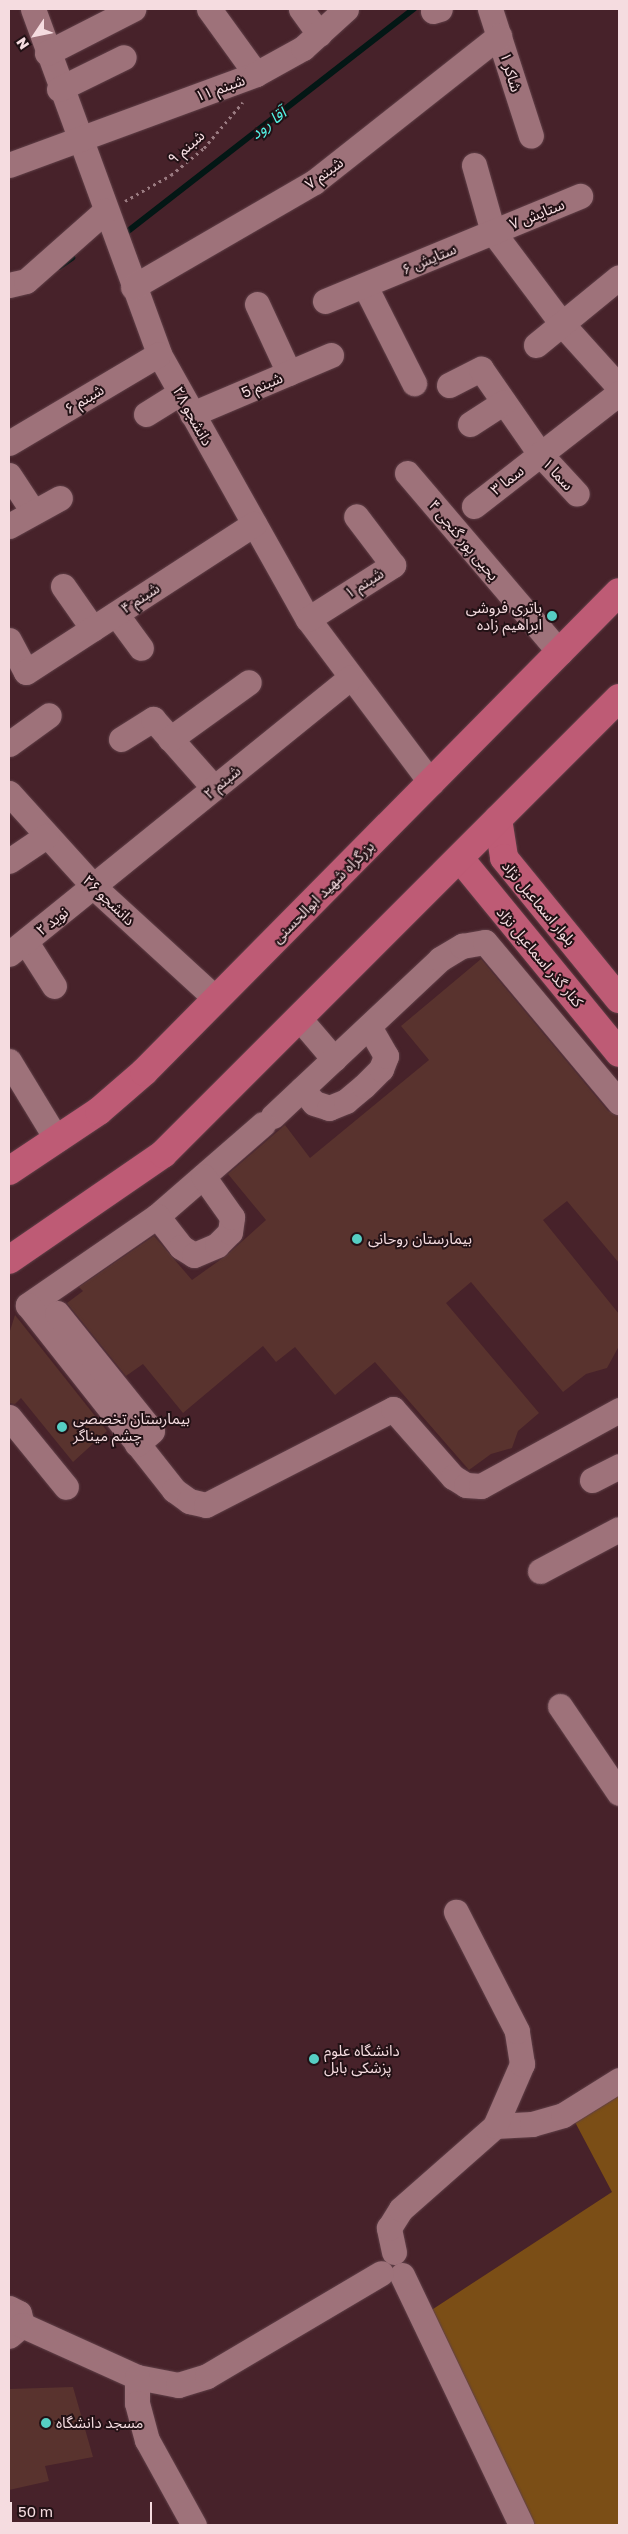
<!DOCTYPE html>
<meta charset="utf-8">
<style>
body{margin:0}
#map{position:relative;width:628px;height:2534px;overflow:hidden;background:#47222a;font-family:"Golos Text","Noto Sans Arabic",sans-serif}
div>[style]{position:absolute}
.green>*{inset:0;background:#7b4e16}
.stream>*{height:5.5px;margin:-2.75px;padding:0 2.75px;transform-origin:2.75px;border-radius:2.75px;background:#031715}
.building>*{inset:0;background:#59332e}
.path>*{height:3px;margin-top:-1.5px;transform-origin:0;background:repeating-linear-gradient(90deg,#9a7b81 0 2.5px,transparent 0 6.5px)}
.roads{filter:drop-shadow(0 0 1px #604048) drop-shadow(0 0 1px #604048)}
.minor>*{height:25px;margin:-12.5px;padding:0 12.5px;transform-origin:12.5px;border-radius:12.5px;background:#9e727a}
.major>*{height:28px;margin:-14px;padding:0 14px;transform-origin:14px;border-radius:14px;background:#be5b75}
.dots>*{width:14px;height:14px;translate:-50% -50%;box-sizing:border-box;border:2px solid #221115;border-radius:50%}
span{translate:-50% -50%;white-space:nowrap;text-align:center;line-height:1.15;-webkit-text-stroke:4px #221115;paint-order:stroke}
.street-label{font-size:15px;color:#f5dce0}
.poi-label{font-size:15px;color:#f5dce0}
.right{translate:-100% -50%;text-align:right}
.left{translate:0 -50%;text-align:left}
.water-label{font-size:16px;color:#53f4e6;font-style:italic}
.frame{position:absolute;inset:0;border:10px solid #f5dce0;pointer-events:none}
.north{position:absolute;left:10px;top:10px;width:50px;height:50px;-webkit-text-stroke:4px #221115;paint-order:stroke;rotate:236deg;font-size:14px;font-weight:700;line-height:20px;text-align:center;color:#f5dce0}
.north::after{content:'';display:block;margin:auto;width:18px;height:22px;background:#f5dce0;clip-path:polygon(50% 0,100% 100%,50% 72%,0 100%)}
.scale{position:absolute;left:10px;top:2502px;width:142px;height:22px;box-sizing:border-box;border:2px solid #f5dce0;border-top:0;padding-left:6px;font-size:15px;line-height:18px;white-space:nowrap;color:#f5dce0;-webkit-text-stroke:4px #221115;paint-order:stroke}
</style>
<div id="map">
<div class="green">
<i style="clip-path:polygon(619px 2095px,619px 2525px,535px 2525px,430px 2311px,612px 2192px,575px 2122px)"></i>
</div>
<div class="stream">
<i style="left:122px;top:236px;width:370px;rotate:-37.9deg"></i>
<i style="left:59px;top:267px;width:16px;rotate:-35deg"></i>
</div>
<div class="building">
<i style="clip-path:polygon(481px 959px,608px 1111px,619px 1116px,619px 1263px,567px 1201px,543px 1220px,619px 1314px,619px 1346px,607px 1368px,586px 1374px,563px 1392px,471px 1282px,446px 1303px,539px 1413px,518px 1431px,512px 1448px,491px 1454px,469px 1470px,375px 1362px,335px 1395px,295px 1347px,276px 1362px,263px 1346px,183px 1413px,143px 1364px,126px 1376px,67px 1303px,83px 1291px,79px 1287px,154px 1236px,192px 1280px,227px 1255px,266px 1220px,228px 1174px,285px 1125px,310px 1158px,429px 1060px,401px 1026px)"></i>
<i style="clip-path:polygon(15px 1315px,107px 1431px,73px 1462px,21px 1398px,15px 1404px,9px 1403px,9px 1334px)"></i>
<i style="clip-path:polygon(73px 2387px,93px 2457px,45px 2466px,49px 2481px,9px 2490px,9px 2389px)"></i>
</div>
<div class="path">
<i style="left:125px;top:201px;width:53px;rotate:-29.5deg"></i>
<i style="left:171px;top:175px;width:43px;rotate:-39.3deg"></i>
<i style="left:204px;top:148px;width:60px;rotate:-49.7deg"></i>
</div>
<div class="roads">
<div class="minor">
<i style="left:33px;top:9px;width:367px;rotate:69.9deg"></i>
<i style="left:159px;top:354px;width:304px;rotate:60.7deg"></i>
<i style="left:308px;top:619px;width:205px;rotate:53.1deg"></i>
<i style="left:209px;top:9px;width:80px;rotate:54.1deg"></i>
<i style="left:301px;top:9px;width:31px;rotate:54deg"></i>
<i style="left:490px;top:9px;width:133px;rotate:72.1deg"></i>
<i style="left:433px;top:11px;width:7px;rotate:-16deg"></i>
<i style="left:47px;top:53px;width:97px;rotate:-27.1deg"></i>
<i style="left:59px;top:89px;width:72px;rotate:-26.2deg"></i>
<i style="left:9px;top:165px;width:263px;rotate:-20.2deg"></i>
<i style="left:256px;top:74px;width:54px;rotate:-29deg"></i>
<i style="left:303px;top:48px;width:58px;rotate:-42.2deg"></i>
<i style="left:474px;top:165px;width:70px;rotate:74.2deg"></i>
<i style="left:493px;top:232px;width:115px;rotate:53.1deg"></i>
<i style="left:562px;top:324px;width:85px;rotate:47.9deg"></i>
<i style="left:9px;top:285px;width:17px;rotate:-13deg"></i>
<i style="left:26px;top:281px;width:106px;rotate:-41.5deg"></i>
<i style="left:365px;top:286px;width:109px;rotate:63.2deg"></i>
<i style="left:133px;top:287px;width:209px;rotate:-30.1deg"></i>
<i style="left:314px;top:182px;width:236px;rotate:-38.3deg"></i>
<i style="left:325px;top:301px;width:276px;rotate:-22.4deg"></i>
<i style="left:257px;top:304px;width:76px;rotate:65.1deg"></i>
<i style="left:536px;top:345px;width:107px;rotate:-39.3deg"></i>
<i style="left:449px;top:385px;width:36px;rotate:-27deg"></i>
<i style="left:481px;top:369px;width:103px;rotate:55.2deg"></i>
<i style="left:540px;top:454px;width:54px;rotate:47.2deg"></i>
<i style="left:146px;top:414px;width:40px;rotate:-32deg"></i>
<i style="left:192px;top:414px;width:151px;rotate:-23deg"></i>
<i style="left:470px;top:424px;width:40px;rotate:-32.9deg"></i>
<i style="left:9px;top:443px;width:174px;rotate:-30.7deg"></i>
<i style="left:407px;top:473px;width:236px;rotate:49.6deg"></i>
<i style="left:9px;top:475px;width:42px;rotate:56.7deg"></i>
<i style="left:474px;top:506px;width:184px;rotate:-37.9deg"></i>
<i style="left:9px;top:526px;width:58px;rotate:-28.8deg"></i>
<i style="left:63px;top:586px;width:52px;rotate:55.1deg"></i>
<i style="left:116px;top:614px;width:42px;rotate:53.7deg"></i>
<i style="left:308px;top:619px;width:101px;rotate:-32.4deg"></i>
<i style="left:393px;top:565px;width:61px;rotate:-127.1deg"></i>
<i style="left:9px;top:640px;width:36px;rotate:62deg"></i>
<i style="left:26px;top:672px;width:272px;rotate:-33deg"></i>
<i style="left:121px;top:739px;width:38px;rotate:-32deg"></i>
<i style="left:153px;top:719px;width:92px;rotate:48.5deg"></i>
<i style="left:170px;top:739px;width:97px;rotate:-35.8deg"></i>
<i style="left:9px;top:744px;width:49px;rotate:-35.9deg"></i>
<i style="left:9px;top:793px;width:128px;rotate:47.8deg"></i>
<i style="left:95px;top:888px;width:164px;rotate:42.5deg"></i>
<i style="left:9px;top:861px;width:45px;rotate:-34deg"></i>
<i style="left:26px;top:942px;width:52px;rotate:57.5deg"></i>
<i style="left:9px;top:954px;width:440px;rotate:-39deg"></i>
<i style="left:299px;top:1018px;width:54px;rotate:49.5deg"></i>
<i style="left:9px;top:1061px;width:92px;rotate:58.7deg"></i>
<i style="left:302px;top:1089px;width:18px;rotate:49deg"></i>
<i style="left:314px;top:1103px;width:16px;rotate:18deg"></i>
<i style="left:329px;top:1108px;width:18px;rotate:-22deg"></i>
<i style="left:346px;top:1101px;width:23px;rotate:-40deg"></i>
<i style="left:364px;top:1086px;width:24px;rotate:-45deg"></i>
<i style="left:381px;top:1069px;width:14px;rotate:-69deg"></i>
<i style="left:386px;top:1056px;width:34px;rotate:-120deg"></i>
<i style="left:273px;top:1116px;width:229px;rotate:-43.2deg"></i>
<i style="left:440px;top:959px;width:26px;rotate:-31deg"></i>
<i style="left:462px;top:946px;width:23px;rotate:-10deg"></i>
<i style="left:485px;top:942px;width:209px;rotate:50.1deg"></i>
<i style="left:263px;top:1124px;width:140px;rotate:139deg"></i>
<i style="left:157px;top:1216px;width:157px;rotate:145.4deg"></i>
<i style="left:28px;top:1305px;width:236px;rotate:51.7deg"></i>
<i style="left:174px;top:1490px;width:19px;rotate:36deg"></i>
<i style="left:189px;top:1501px;width:17px;rotate:13deg"></i>
<i style="left:206px;top:1505px;width:210px;rotate:-27.2deg"></i>
<i style="left:393px;top:1409px;width:91px;rotate:48.6deg"></i>
<i style="left:453px;top:1477px;width:15px;rotate:32deg"></i>
<i style="left:466px;top:1485px;width:15px;rotate:4deg"></i>
<i style="left:481px;top:1486px;width:158px;rotate:-28.8deg"></i>
<i style="left:157px;top:1216px;width:39px;rotate:52deg"></i>
<i style="left:181px;top:1247px;width:15px;rotate:32deg"></i>
<i style="left:194px;top:1255px;width:25px;rotate:-23deg"></i>
<i style="left:217px;top:1245px;width:18px;rotate:-45deg"></i>
<i style="left:230px;top:1232px;width:15px;rotate:-82deg"></i>
<i style="left:232px;top:1217px;width:50px;rotate:-125.3deg"></i>
<i style="left:57px;top:1313px;width:151px;rotate:51.2deg"></i>
<i style="left:152px;top:1431px;width:20px;rotate:139deg"></i>
<i style="left:9px;top:1417px;width:90px;rotate:50.8deg"></i>
<i style="left:592px;top:1480px;width:30px;rotate:-27deg"></i>
<i style="left:540px;top:1571px;width:89px;rotate:-28deg"></i>
<i style="left:560px;top:1706px;width:105px;rotate:55.9deg"></i>
<i style="left:495px;top:2126px;width:37px;rotate:-3deg"></i>
<i style="left:532px;top:2124px;width:32px;rotate:-16deg"></i>
<i style="left:563px;top:2115px;width:66px;rotate:-32deg"></i>
<i style="left:394px;top:2252px;width:25px;rotate:-102deg"></i>
<i style="left:389px;top:2228px;width:22px;rotate:-58deg"></i>
<i style="left:401px;top:2209px;width:125px;rotate:-41.4deg"></i>
<i style="left:495px;top:2126px;width:68px;rotate:-66.5deg"></i>
<i style="left:522px;top:2064px;width:33px;rotate:-99deg"></i>
<i style="left:517px;top:2031px;width:134px;rotate:-117.1deg"></i>
<i style="left:402px;top:2275px;width:277px;rotate:64.5deg"></i>
<i style="left:9px;top:2308px;width:11px;rotate:27deg"></i>
<i style="left:19px;top:2313px;width:12px;rotate:76deg"></i>
<i style="left:22px;top:2325px;width:17px;rotate:140deg"></i>
<i style="left:22px;top:2325px;width:126px;rotate:24.3deg"></i>
<i style="left:137px;top:2377px;width:42px;rotate:11deg"></i>
<i style="left:178px;top:2385px;width:30px;rotate:-17deg"></i>
<i style="left:207px;top:2376px;width:202px;rotate:-30.6deg"></i>
<i style="left:137px;top:2377px;width:26px;rotate:90deg"></i>
<i style="left:137px;top:2403px;width:38px;rotate:75deg"></i>
<i style="left:147px;top:2440px;width:97px;rotate:61.1deg"></i>
</div>
<div class="major">
<i style="left:498px;top:819px;width:39px;rotate:81deg"></i>
<i style="left:504px;top:858px;width:182px;rotate:50.8deg"></i>
<i style="left:462px;top:861px;width:248px;rotate:50.7deg"></i>
<i style="left:9px;top:1171px;width:108px;rotate:-33.7deg"></i>
<i style="left:99px;top:1111px;width:60px;rotate:-40.9deg"></i>
<i style="left:144px;top:1072px;width:675px;rotate:-45.3deg"></i>
<i style="left:9px;top:1260px;width:187px;rotate:-34.5deg"></i>
<i style="left:163px;top:1154px;width:645px;rotate:-45deg"></i>
</div>
</div>
<div class="dots">
<i style="left:552px;top:616px;background:#56cec3"></i>
<i style="left:357px;top:1239px;background:#56cec3"></i>
<i style="left:62px;top:1427px;background:#56cec3"></i>
<i style="left:314px;top:2059px;background:#56cec3"></i>
<i style="left:46px;top:2423px;background:#56cec3"></i>
</div>
<div class="street-label">
<span style="left:511px;top:72px;rotate:73deg">شاکر ۱</span>
<span style="left:220px;top:88px;rotate:-20deg">شبنم ۱۱</span>
<span style="left:186px;top:147px;rotate:-41deg">شبنم ۹</span>
<span style="left:324px;top:173px;rotate:-36deg">شبنم ۷</span>
<span style="left:537px;top:214px;rotate:-22deg">ستایش ۷</span>
<span style="left:429px;top:259px;rotate:-23deg">ستایش ۶</span>
<span style="left:262px;top:385px;rotate:-23deg">شبنم 5</span>
<span style="left:84px;top:399px;rotate:-31deg">شبنم ۶</span>
<span style="left:193px;top:416px;rotate:61deg">دانشجو ۲۸</span>
<span style="left:558px;top:474px;rotate:47deg">سما ۱</span>
<span style="left:507px;top:480px;rotate:-38deg">سما ۳</span>
<span style="left:464px;top:540px;rotate:50deg">یحیی پور گنجی ۴</span>
<span style="left:364px;top:583px;rotate:-32deg">شبنم ۱</span>
<span style="left:140px;top:598px;rotate:-33deg">شبنم ۴</span>
<span style="left:222px;top:782px;rotate:-39deg">شبنم ۲</span>
<span style="left:323px;top:892px;rotate:-45deg">بزرگراه شهید ابوالحسنی</span>
<span style="left:109px;top:900px;rotate:44deg">دانشجو ۲۶</span>
<span style="left:539px;top:903px;rotate:50deg">بلوار اسماعیل نژاد</span>
<span style="left:52px;top:921px;rotate:-38deg">نوید ۲</span>
<span style="left:540px;top:957px;rotate:50deg">کنار گذر اسماعیل نژاد</span>
</div>
<div class="poi-label">
<span class="right" style="left:542px;top:616px">باتری فروشی<br>ابراهیم زاده</span>
<span class="left" style="left:368px;top:1239px">بیمارستان روحانی</span>
<span class="left" style="left:73px;top:1427px">بیمارستان تخصصی<br>چشم میناگر</span>
<span class="left" style="left:324px;top:2059px">دانشگاه علوم<br>پزشکی بابل</span>
<span class="left" style="left:56px;top:2423px">مسجد دانشگاه</span>
</div>
<div class="water-label">
<span style="left:268px;top:123px;rotate:-38deg">آقا رود</span>
</div>
<div class="frame"></div>
<div class="north">N</div>
<div class="scale">50 m</div>
</div>
